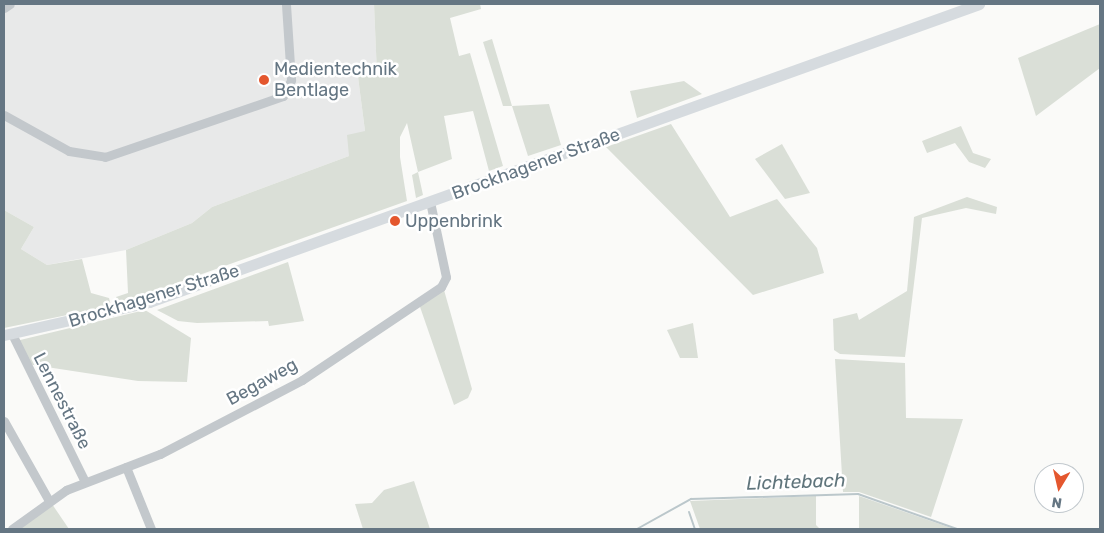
<!DOCTYPE html>
<meta charset="utf-8">
<style>
body{margin:0}
#map{position:relative;width:1104px;height:533px;overflow:hidden;background:#fafaf8;font-family:Rubik,sans-serif}
div>[style]{position:absolute}
.built>*{inset:0;background:#e8e9e9}
.green>*{inset:0;background:#dadfd7}
.stream>*{height:2px;margin:-1px;padding:0 1px;transform-origin:1px;border-radius:1px;background:#bbc7cb}
.minor>*{height:9px;margin:-4.5px;padding:0 4.5px;transform-origin:4.5px;border-radius:4.5px;background:#c3c8cc}
.major>*{height:11px;margin:-5.5px;padding:0 5.5px;transform-origin:5.5px;border-radius:5.5px;background:#d6dbdf}
.dots>*{width:14px;height:14px;translate:-50% -50%;box-sizing:border-box;border:2px solid #fff;border-radius:50%}
span{translate:-50% -50%;white-space:nowrap;text-align:center;line-height:1.15;-webkit-text-stroke:5px #fff;paint-order:stroke}
.poi-label{font-size:18px;color:#657683}
.left{translate:0 -50%;text-align:left}
.street-label{font-size:18px;color:#657683}
.water-label{font-size:19px;color:#60757c;font-style:italic}
.frame{position:absolute;inset:0;border:5px solid #657683;pointer-events:none}
.north{position:absolute;left:1034px;top:463px;width:50px;height:50px;box-sizing:border-box;background:#fff;border:1px solid #c1c8cd;border-radius:50%;rotate:189deg;font-size:14px;font-weight:700;line-height:20px;text-align:center;color:#657683}
.north::after{content:'';display:block;margin:auto;width:18px;height:22px;background:#e4572e;clip-path:polygon(50% 0,100% 100%,50% 72%,0 100%)}
</style>
<div id="map">
<div class="built">
<i style="clip-path:polygon(17px 4px,374px 4px,377px 75px,358px 77px,365px 131px,349px 156px,212px 207px,192px 223px,126px 250px,47px 265px,21px 249px,34px 227px,4px 210px,4px 13px)"></i>
</div>
<div class="green">
<i style="clip-path:polygon(374px 4px,480px 4px,481px 9px,450px 18px,459px 56px,470px 53px,503px 166px,489px 171px,473px 111px,444px 116px,452px 159px,418px 172px,423px 195px,416px 198px,412px 175px,418px 172px,407px 123px,400px 137px,400px 157px,407px 201px,118px 304px,116px 297px,128px 293px,126px 250px,192px 223px,212px 207px,349px 156px,347px 135px,365px 131px,358px 77px,377px 75px)"></i>
<i style="clip-path:polygon(1100px 24px,1100px 68px,1036px 116px,1018px 58px)"></i>
<i style="clip-path:polygon(492px 39px,512px 106px,549px 104px,561px 145px,528px 156px,512px 106px,503px 106px,483px 42px)"></i>
<i style="clip-path:polygon(684px 81px,702px 94px,637px 118px,630px 91px)"></i>
<i style="clip-path:polygon(671px 124px,730px 217px,777px 199px,817px 248px,824px 273px,753px 295px,606px 147px)"></i>
<i style="clip-path:polygon(961px 126px,973px 153px,991px 159px,985px 168px,969px 162px,955px 143px,927px 153px,922px 141px)"></i>
<i style="clip-path:polygon(782px 144px,810px 193px,785px 199px,755px 159px)"></i>
<i style="clip-path:polygon(967px 197px,997px 207px,996px 214px,966px 208px,922px 218px,905px 357px,840px 354px,834px 350px,833px 319px,857px 313px,859px 320px,907px 291px,914px 217px)"></i>
<i style="clip-path:polygon(4px 210px,34px 227px,21px 249px,47px 265px,82px 259px,91px 293px,109px 298px,111px 306px,4px 328px)"></i>
<i style="clip-path:polygon(288px 262px,304px 321px,269px 326px,268px 321px,197px 323px,178px 321px,157px 310px)"></i>
<i style="clip-path:polygon(444px 290px,472px 389px,468px 398px,454px 405px,419px 304px)"></i>
<i style="clip-path:polygon(145px 310px,191px 338px,187px 382px,138px 381px,27px 364px,16px 341px)"></i>
<i style="clip-path:polygon(693px 323px,698px 358px,680px 358px,667px 330px)"></i>
<i style="clip-path:polygon(835px 359px,905px 363px,906px 418px,963px 419px,931px 517px,859px 492px,843px 492px)"></i>
<i style="clip-path:polygon(414px 481px,430px 529px,363px 529px,355px 504px,372px 503px,384px 490px)"></i>
<i style="clip-path:polygon(816px 496px,816px 525px,820px 529px,700px 529px,690px 501px)"></i>
<i style="clip-path:polygon(859px 496px,954px 529px,859px 529px)"></i>
<i style="clip-path:polygon(52px 504px,69px 529px,17px 529px)"></i>
</div>
<div class="stream">
<i style="left:689px;top:512px;width:18px;rotate:71deg"></i>
<i style="left:637px;top:529px;width:62px;rotate:-29.1deg"></i>
<i style="left:691px;top:499px;width:167px;rotate:-1.7deg"></i>
<i style="left:858px;top:494px;width:105px;rotate:19.5deg"></i>
</div>
<div class="minor">
<i style="left:4px;top:8px;width:7px;rotate:-34deg"></i>
<i style="left:4px;top:115px;width:74px;rotate:29deg"></i>
<i style="left:69px;top:151px;width:36px;rotate:9deg"></i>
<i style="left:105px;top:157px;width:188px;rotate:-18.9deg"></i>
<i style="left:283px;top:96px;width:18px;rotate:-63deg"></i>
<i style="left:291px;top:80px;width:76px;rotate:-93.8deg"></i>
<i style="left:12px;top:334px;width:165px;rotate:63.7deg"></i>
<i style="left:4px;top:421px;width:92px;rotate:60.6deg"></i>
<i style="left:126px;top:467px;width:67px;rotate:68deg"></i>
<i style="left:12px;top:529px;width:67px;rotate:-35.8deg"></i>
<i style="left:66px;top:490px;width:101px;rotate:-21deg"></i>
<i style="left:160px;top:454px;width:160px;rotate:-27.5deg"></i>
<i style="left:302px;top:380px;width:167px;rotate:-33.8deg"></i>
<i style="left:441px;top:287px;width:11px;rotate:-63deg"></i>
<i style="left:446px;top:277px;width:77px;rotate:-102deg"></i>
</div>
<div class="major">
<i style="left:4px;top:335px;width:149px;rotate:-12.8deg"></i>
<i style="left:149px;top:302px;width:882px;rotate:-19.75deg"></i>
</div>
<div class="dots">
<i style="left:264px;top:80px;background:#e4572e"></i>
<i style="left:395px;top:221px;background:#e4572e"></i>
</div>
<div class="poi-label">
<span class="left" style="left:274px;top:80px">Medientechnik<br>Bentlage</span>
<span class="left" style="left:405px;top:221px">Uppenbrink</span>
</div>
<div class="street-label">
<span style="left:536px;top:164px;rotate:-20deg">Brockhagener Straße</span>
<span style="left:154px;top:296px;rotate:-17deg">Brockhagener Straße</span>
<span style="left:262px;top:382px;rotate:-29deg">Begaweg</span>
<span style="left:62px;top:401px;rotate:63deg">Lennestraße</span>
</div>
<div class="water-label">
<span style="left:796px;top:482px;rotate:-2deg">Lichtebach</span>
</div>
<div class="frame"></div>
<div class="north">N</div>
</div>
